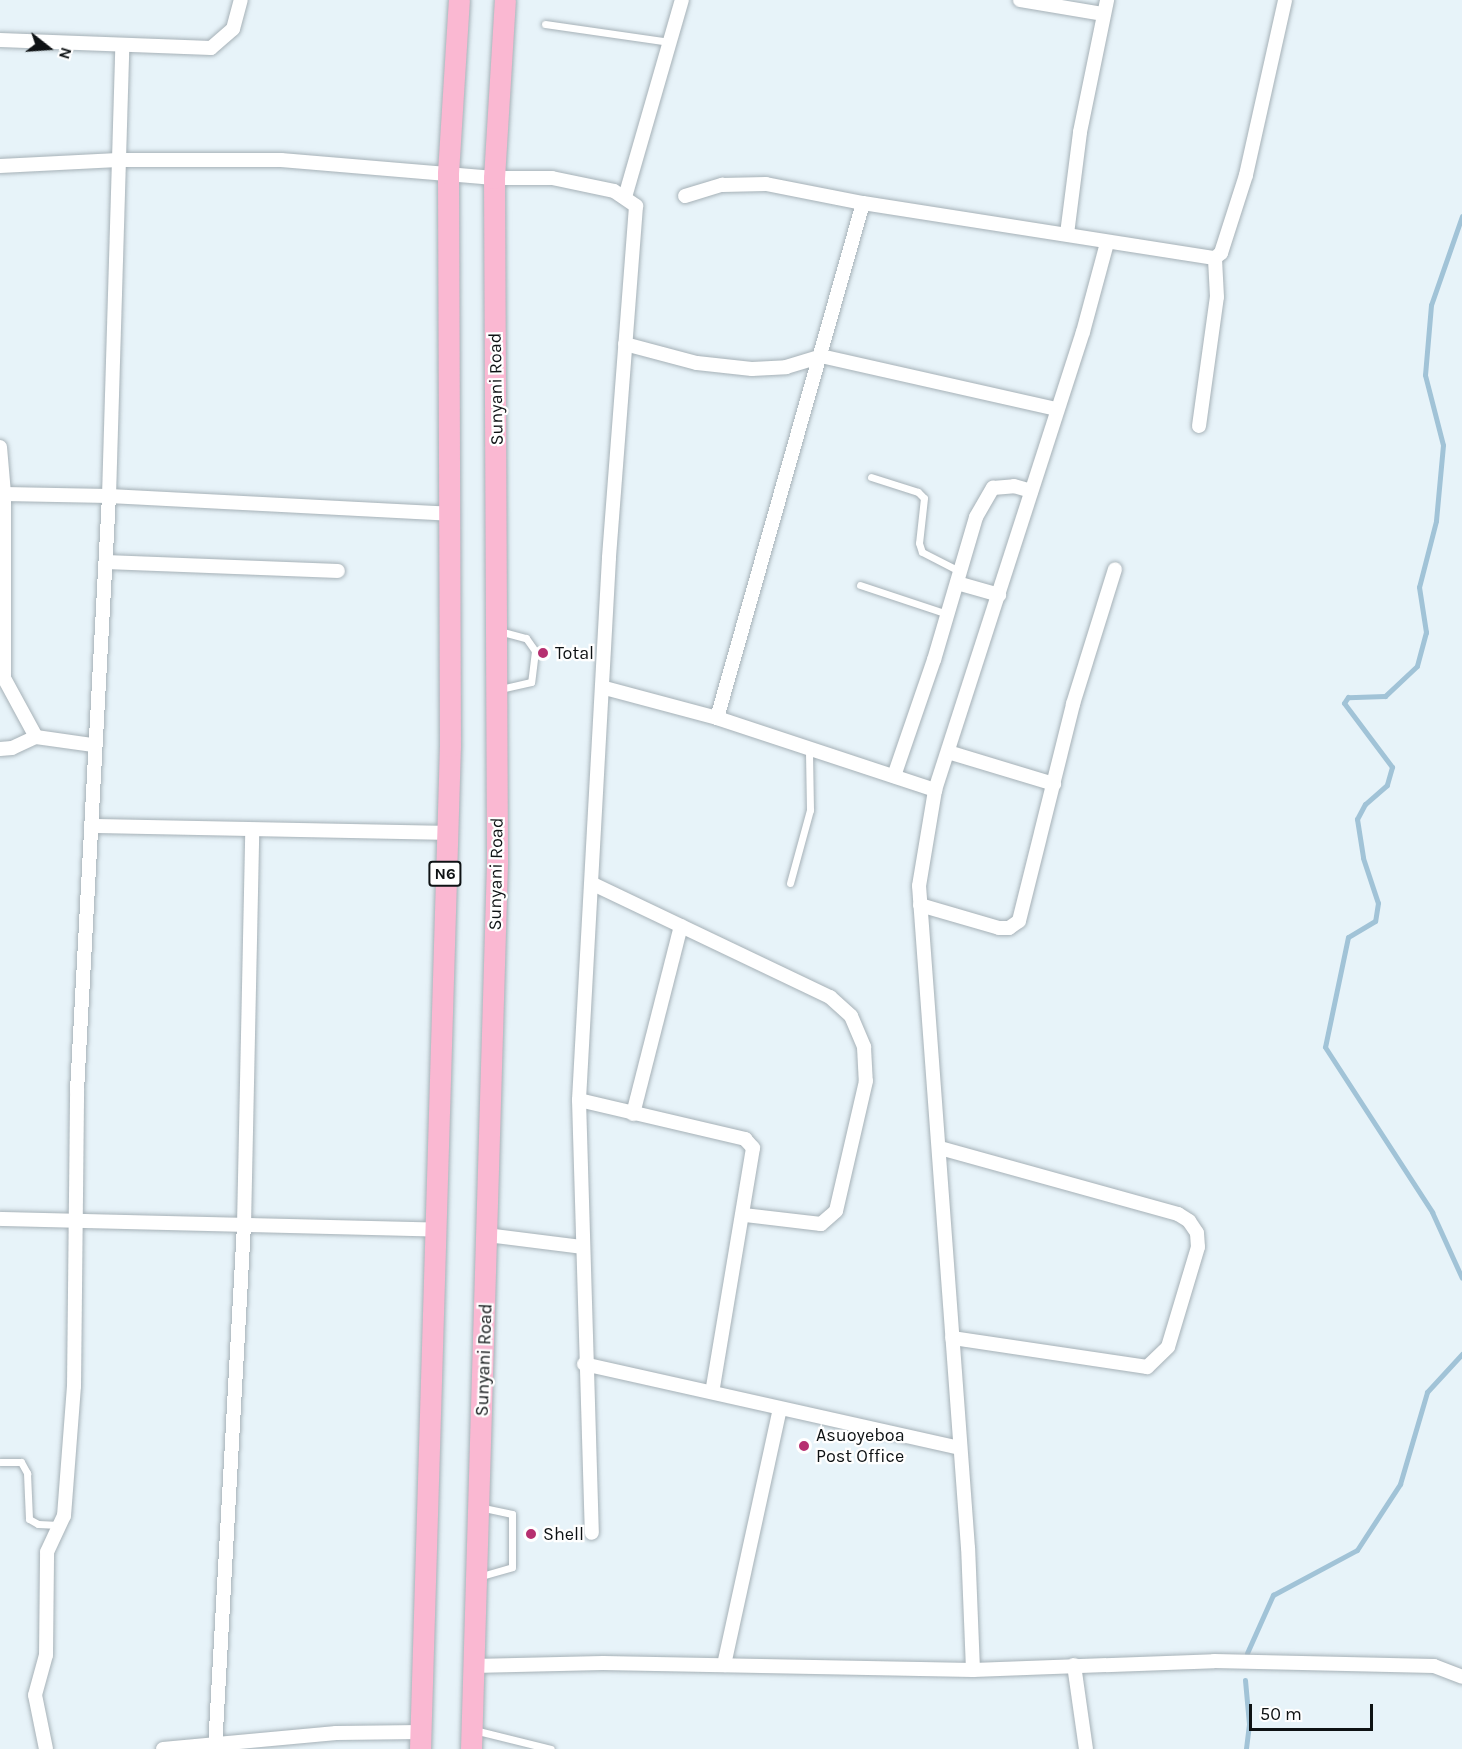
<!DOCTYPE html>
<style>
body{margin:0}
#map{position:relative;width:1462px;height:1749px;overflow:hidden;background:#e7f3f9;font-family:Karla,sans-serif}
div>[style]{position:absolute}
.stream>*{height:5px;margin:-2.5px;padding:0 2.5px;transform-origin:2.5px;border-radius:2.5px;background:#a1c3d7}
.roads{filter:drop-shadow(0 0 2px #a6b1b7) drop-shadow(0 0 2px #a6b1b7)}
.service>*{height:7px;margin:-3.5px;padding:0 3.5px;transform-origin:3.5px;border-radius:3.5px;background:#fff}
.minor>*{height:14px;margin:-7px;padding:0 7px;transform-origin:7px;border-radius:7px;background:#fff}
.primary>*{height:21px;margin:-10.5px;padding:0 10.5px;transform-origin:10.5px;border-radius:10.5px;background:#fab8d2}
.dots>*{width:16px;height:16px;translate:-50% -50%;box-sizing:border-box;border:3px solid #fff;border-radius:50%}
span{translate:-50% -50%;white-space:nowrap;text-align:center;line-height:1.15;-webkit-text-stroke:4.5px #fff;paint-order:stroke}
.shield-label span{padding:2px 4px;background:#fff;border:2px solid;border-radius:4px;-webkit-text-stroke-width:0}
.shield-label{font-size:16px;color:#0e1214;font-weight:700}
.street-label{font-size:18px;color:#0e1214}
.poi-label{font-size:18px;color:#0e1214}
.left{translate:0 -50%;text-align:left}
.north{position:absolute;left:18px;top:18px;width:60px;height:60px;-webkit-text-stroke:4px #fff;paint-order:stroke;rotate:107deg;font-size:16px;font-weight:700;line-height:24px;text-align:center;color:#0e1214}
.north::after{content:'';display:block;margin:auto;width:21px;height:27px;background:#0e1214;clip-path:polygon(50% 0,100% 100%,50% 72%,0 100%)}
.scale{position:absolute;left:1249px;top:1704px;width:124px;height:27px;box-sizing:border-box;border:3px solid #0e1214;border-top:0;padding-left:8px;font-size:18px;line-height:21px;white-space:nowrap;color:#0e1214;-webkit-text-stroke:4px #fff;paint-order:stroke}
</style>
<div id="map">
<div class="stream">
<i style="left:1462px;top:216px;width:94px;rotate:109.2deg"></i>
<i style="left:1431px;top:305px;width:70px;rotate:94.9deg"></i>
<i style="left:1425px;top:375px;width:72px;rotate:75.6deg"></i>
<i style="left:1443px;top:445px;width:76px;rotate:95.3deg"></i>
<i style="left:1436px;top:521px;width:68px;rotate:104.4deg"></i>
<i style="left:1419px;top:587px;width:46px;rotate:81.2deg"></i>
<i style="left:1426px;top:632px;width:35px;rotate:105deg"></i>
<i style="left:1417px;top:666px;width:44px;rotate:136.8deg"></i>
<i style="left:1385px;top:696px;width:37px;rotate:178deg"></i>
<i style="left:1348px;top:697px;width:7px;rotate:124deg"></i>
<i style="left:1344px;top:703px;width:80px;rotate:53.1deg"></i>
<i style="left:1392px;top:767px;width:19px;rotate:106deg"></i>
<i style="left:1387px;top:785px;width:29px;rotate:139deg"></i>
<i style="left:1365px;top:804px;width:17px;rotate:118deg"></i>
<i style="left:1357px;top:819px;width:39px;rotate:81deg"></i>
<i style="left:1363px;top:858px;width:47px;rotate:71.6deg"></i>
<i style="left:1378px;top:903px;width:18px;rotate:99deg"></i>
<i style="left:1375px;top:921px;width:31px;rotate:149deg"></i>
<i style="left:1348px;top:937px;width:112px;rotate:101.8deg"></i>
<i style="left:1325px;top:1047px;width:197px;rotate:57deg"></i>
<i style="left:1432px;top:1212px;width:72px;rotate:65.6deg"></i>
<i style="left:1247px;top:1653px;width:64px;rotate:-65.9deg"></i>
<i style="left:1273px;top:1595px;width:95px;rotate:-28.2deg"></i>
<i style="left:1357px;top:1550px;width:79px;rotate:-56.9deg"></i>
<i style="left:1400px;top:1484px;width:96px;rotate:-73.6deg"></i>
<i style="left:1427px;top:1392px;width:52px;rotate:-47.4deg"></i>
<i style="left:1245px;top:1680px;width:44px;rotate:84.8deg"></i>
<i style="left:1249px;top:1724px;width:25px;rotate:97deg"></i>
</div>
<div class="roads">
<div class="service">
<i style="left:545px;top:24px;width:126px;rotate:8.2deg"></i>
<i style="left:871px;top:477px;width:49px;rotate:17.7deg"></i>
<i style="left:918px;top:492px;width:8px;rotate:45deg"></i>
<i style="left:924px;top:498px;width:45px;rotate:96.3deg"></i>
<i style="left:919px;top:543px;width:9px;rotate:72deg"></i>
<i style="left:922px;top:552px;width:42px;rotate:27.2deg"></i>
<i style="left:860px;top:585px;width:92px;rotate:18.4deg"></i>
<i style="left:499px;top:631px;width:28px;rotate:15deg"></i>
<i style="left:526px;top:638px;width:16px;rotate:55deg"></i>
<i style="left:535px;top:651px;width:31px;rotate:97deg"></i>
<i style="left:531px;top:682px;width:32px;rotate:167deg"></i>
<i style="left:790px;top:883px;width:76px;rotate:-74.7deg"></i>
<i style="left:810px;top:810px;width:60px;rotate:-91deg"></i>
<i style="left:0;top:1462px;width:21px"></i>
<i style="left:21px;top:1462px;width:13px;rotate:61deg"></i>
<i style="left:27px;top:1473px;width:46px;rotate:87.5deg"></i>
<i style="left:29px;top:1519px;width:10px;rotate:29deg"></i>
<i style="left:38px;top:1524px;width:21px;rotate:3deg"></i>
<i style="left:478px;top:1577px;width:35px;rotate:-16deg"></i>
<i style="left:512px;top:1567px;width:53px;rotate:-90deg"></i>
<i style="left:512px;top:1514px;width:33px;rotate:-168deg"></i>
<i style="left:474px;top:1730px;width:79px;rotate:13.9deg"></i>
</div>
<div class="minor">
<i style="left:1020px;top:0;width:84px;rotate:9.6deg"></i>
<i style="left:0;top:40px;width:211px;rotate:2.2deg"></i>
<i style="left:211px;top:48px;width:29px;rotate:-41deg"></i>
<i style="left:233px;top:29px;width:30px;rotate:-75deg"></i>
<i style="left:0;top:166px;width:118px;rotate:-2.9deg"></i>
<i style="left:118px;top:160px;width:163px"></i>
<i style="left:281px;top:160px;width:214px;rotate:4.8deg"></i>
<i style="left:494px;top:178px;width:58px"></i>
<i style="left:552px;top:178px;width:63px;rotate:11.8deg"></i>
<i style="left:614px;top:191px;width:27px;rotate:34deg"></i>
<i style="left:636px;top:206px;width:353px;rotate:94.4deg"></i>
<i style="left:609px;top:558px;width:543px;rotate:93.17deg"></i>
<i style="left:579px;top:1100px;width:433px;rotate:88.3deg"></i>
<i style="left:685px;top:196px;width:39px;rotate:-17deg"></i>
<i style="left:722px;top:185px;width:44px;rotate:-1.3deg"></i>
<i style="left:766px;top:184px;width:99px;rotate:11.1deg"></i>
<i style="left:863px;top:203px;width:356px;rotate:8.9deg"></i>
<i style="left:1215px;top:258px;width:8px;rotate:-40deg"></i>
<i style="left:1221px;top:253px;width:82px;rotate:-72.2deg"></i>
<i style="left:1246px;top:175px;width:179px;rotate:-77.4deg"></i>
<i style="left:625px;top:197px;width:205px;rotate:-73.9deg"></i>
<i style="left:1067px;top:234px;width:103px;rotate:-82.7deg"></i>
<i style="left:1080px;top:132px;width:135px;rotate:-78.4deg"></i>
<i style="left:625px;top:344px;width:74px;rotate:14.8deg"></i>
<i style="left:697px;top:363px;width:55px;rotate:6.2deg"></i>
<i style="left:752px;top:369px;width:34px;rotate:-3deg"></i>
<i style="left:786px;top:367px;width:37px;rotate:-17deg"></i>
<i style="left:821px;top:356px;width:241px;rotate:12.7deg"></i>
<i style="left:1199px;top:426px;width:130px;rotate:-82.1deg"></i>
<i style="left:1217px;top:297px;width:39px;rotate:-93deg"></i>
<i style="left:0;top:447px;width:47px;rotate:85.1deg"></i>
<i style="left:4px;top:494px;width:184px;rotate:90deg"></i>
<i style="left:4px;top:678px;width:67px;rotate:61.5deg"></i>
<i style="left:36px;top:737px;width:58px;rotate:8deg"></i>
<i style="left:4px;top:494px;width:105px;rotate:1.1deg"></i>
<i style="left:109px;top:496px;width:341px;rotate:3deg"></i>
<i style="left:106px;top:562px;width:232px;rotate:2.2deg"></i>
<i style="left:957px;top:583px;width:44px;rotate:15.9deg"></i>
<i style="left:605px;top:688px;width:116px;rotate:15deg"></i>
<i style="left:717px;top:718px;width:230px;rotate:18.3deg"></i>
<i style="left:717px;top:718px;width:535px;rotate:-74.17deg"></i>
<i style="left:0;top:749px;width:12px;rotate:-5deg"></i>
<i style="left:12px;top:748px;width:26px;rotate:-25deg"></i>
<i style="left:948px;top:752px;width:111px;rotate:16.8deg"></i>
<i style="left:894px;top:776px;width:123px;rotate:-71deg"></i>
<i style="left:934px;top:660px;width:149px;rotate:-73.6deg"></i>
<i style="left:976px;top:517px;width:34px;rotate:-60deg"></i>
<i style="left:993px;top:488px;width:21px;rotate:-5deg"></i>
<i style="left:1014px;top:486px;width:18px;rotate:16deg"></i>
<i style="left:91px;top:826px;width:354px;rotate:1.1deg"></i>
<i style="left:593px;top:884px;width:263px;rotate:25.5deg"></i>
<i style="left:830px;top:997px;width:28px;rotate:42deg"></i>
<i style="left:851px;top:1016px;width:34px;rotate:67deg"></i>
<i style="left:864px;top:1047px;width:34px;rotate:87deg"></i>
<i style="left:866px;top:1081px;width:133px;rotate:103deg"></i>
<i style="left:836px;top:1211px;width:20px;rotate:139deg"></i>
<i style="left:821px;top:1224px;width:78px;rotate:-173.3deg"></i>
<i style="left:920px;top:905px;width:82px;rotate:16.2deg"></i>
<i style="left:999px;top:928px;width:10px"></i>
<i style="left:1009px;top:928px;width:12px;rotate:-35deg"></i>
<i style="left:1019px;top:921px;width:224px;rotate:-76deg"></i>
<i style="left:1073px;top:704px;width:141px;rotate:-72.7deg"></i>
<i style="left:579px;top:1100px;width:171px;rotate:13.2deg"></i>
<i style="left:745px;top:1139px;width:12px;rotate:48deg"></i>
<i style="left:753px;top:1148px;width:247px;rotate:99.5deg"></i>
<i style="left:633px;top:1114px;width:194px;rotate:-75.7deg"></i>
<i style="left:940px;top:1148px;width:247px;rotate:15.5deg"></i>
<i style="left:1178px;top:1214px;width:13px;rotate:32deg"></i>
<i style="left:1189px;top:1221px;width:14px;rotate:56deg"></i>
<i style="left:1197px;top:1233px;width:14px;rotate:86deg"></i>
<i style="left:1198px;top:1247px;width:104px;rotate:106.7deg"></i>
<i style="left:1168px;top:1347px;width:29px;rotate:136deg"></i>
<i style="left:1147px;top:1367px;width:197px;rotate:-171.5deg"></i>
<i style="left:0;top:1219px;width:436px;rotate:1.4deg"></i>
<i style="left:487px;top:1235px;width:96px;rotate:7.2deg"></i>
<i style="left:584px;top:1364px;width:385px;rotate:12.6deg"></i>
<i style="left:724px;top:1665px;width:262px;rotate:-77.7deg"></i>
<i style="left:1074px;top:1665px;width:85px;rotate:81.9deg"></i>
<i style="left:473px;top:1666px;width:130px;rotate:-1.3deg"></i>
<i style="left:603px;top:1663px;width:370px;rotate:1.1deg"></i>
<i style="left:973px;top:1670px;width:241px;rotate:-2.1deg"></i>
<i style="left:1214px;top:1661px;width:220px;rotate:1.3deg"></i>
<i style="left:1434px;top:1666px;width:30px;rotate:21deg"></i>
<i style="left:973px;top:1670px;width:122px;rotate:-92.3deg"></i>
<i style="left:968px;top:1548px;width:664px;rotate:-94.23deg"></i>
<i style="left:919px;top:886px;width:97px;rotate:-80.5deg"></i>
<i style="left:935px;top:790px;width:481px;rotate:-72.1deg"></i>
<i style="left:1083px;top:332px;width:92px;rotate:-74.9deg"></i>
<i style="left:46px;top:1749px;width:55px;rotate:-101.5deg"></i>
<i style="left:35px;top:1695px;width:41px;rotate:-74.6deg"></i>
<i style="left:46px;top:1655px;width:103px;rotate:-89.4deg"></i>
<i style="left:47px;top:1552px;width:40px;rotate:-65deg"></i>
<i style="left:64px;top:1516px;width:130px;rotate:-85.6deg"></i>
<i style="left:74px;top:1386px;width:295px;rotate:-89.4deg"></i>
<i style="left:77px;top:1091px;width:596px;rotate:-86.92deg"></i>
<i style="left:109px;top:496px;width:449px;rotate:-88.3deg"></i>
<i style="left:163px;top:1749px;width:174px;rotate:-5.3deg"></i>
<i style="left:336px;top:1733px;width:85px;rotate:-0.7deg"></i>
<i style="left:215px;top:1749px;width:524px;rotate:-86.83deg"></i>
<i style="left:244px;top:1226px;width:395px;rotate:-88.8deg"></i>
</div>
<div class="primary">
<i style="left:420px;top:1749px;width:1003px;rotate:-88.29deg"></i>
<i style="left:450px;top:746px;width:573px;rotate:-90.2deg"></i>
<i style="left:448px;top:173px;width:173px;rotate:-86.4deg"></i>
<i style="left:471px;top:1749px;width:888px;rotate:-88.32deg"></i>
<i style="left:497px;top:861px;width:683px;rotate:-90.25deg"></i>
<i style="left:494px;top:178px;width:178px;rotate:-86.5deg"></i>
</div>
</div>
<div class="dots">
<i style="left:543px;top:653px;background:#b62f70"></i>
<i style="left:804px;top:1446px;background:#b62f70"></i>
<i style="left:531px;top:1534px;background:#b62f70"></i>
</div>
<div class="shield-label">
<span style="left:445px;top:874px">N6</span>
</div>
<div class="street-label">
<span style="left:496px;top:389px;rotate:-91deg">Sunyani Road</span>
<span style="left:496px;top:874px;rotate:-89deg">Sunyani Road</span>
<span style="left:484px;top:1360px;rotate:-88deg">Sunyani Road</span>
</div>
<div class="poi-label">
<span class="left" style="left:555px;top:653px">Total</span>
<span class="left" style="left:816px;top:1446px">Asuoyeboa<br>Post Office</span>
<span class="left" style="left:543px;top:1534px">Shell</span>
</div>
<div class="north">N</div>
<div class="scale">50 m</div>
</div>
